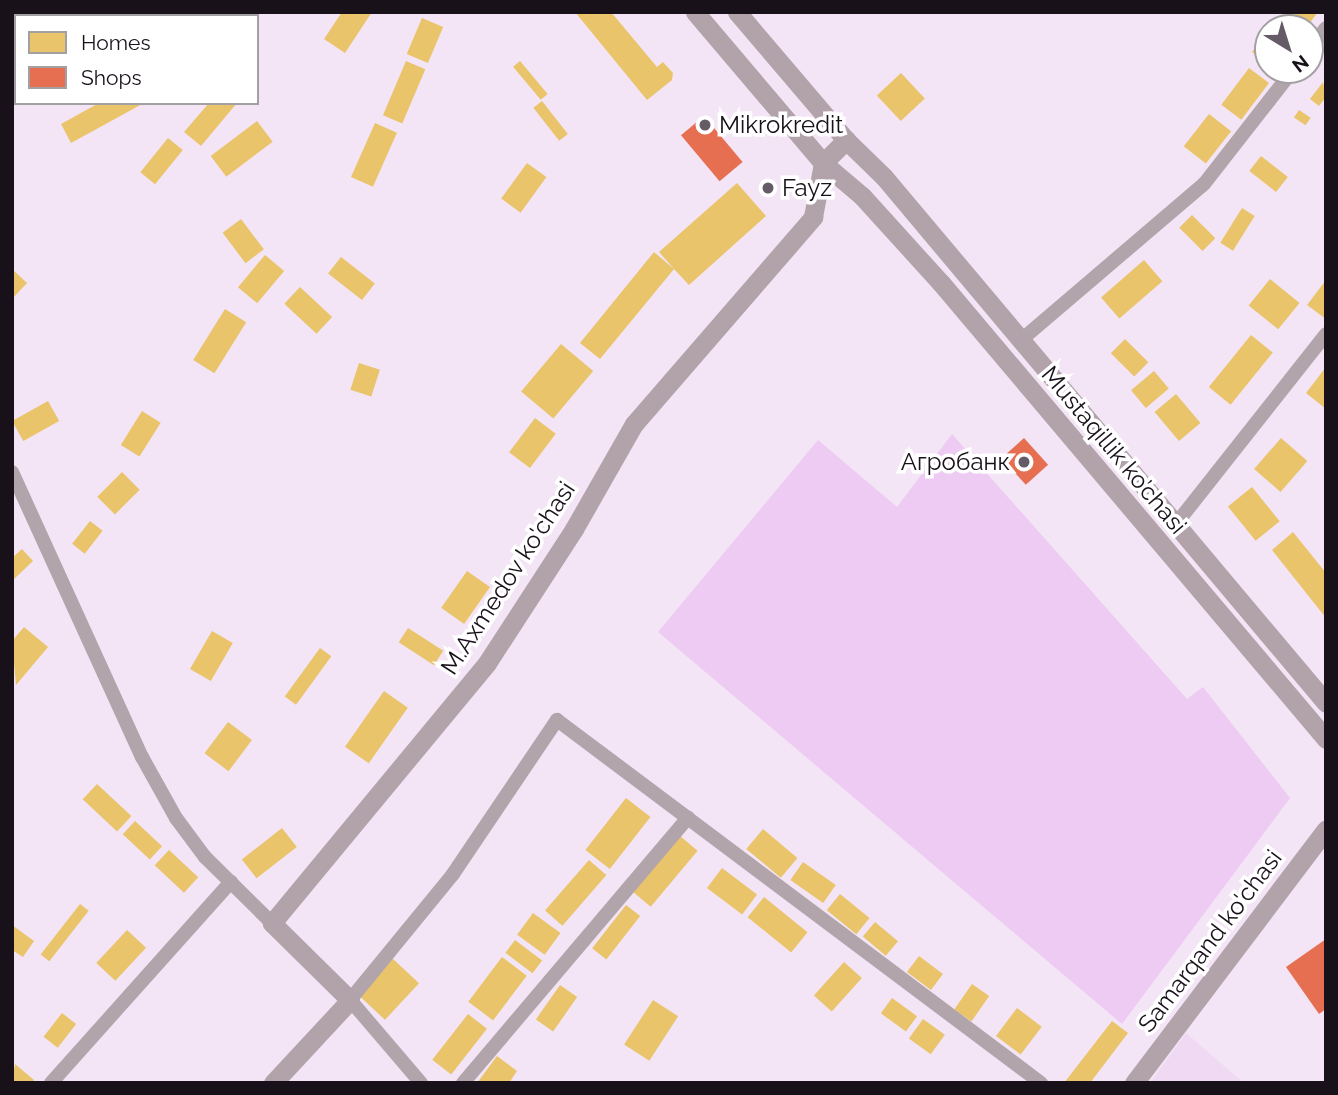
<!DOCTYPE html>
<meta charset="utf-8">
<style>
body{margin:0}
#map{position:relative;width:1338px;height:1095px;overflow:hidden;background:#f3e5f5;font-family:Raleway,sans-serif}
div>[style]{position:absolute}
.built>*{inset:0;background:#f0daf3}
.green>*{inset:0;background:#eecbf3}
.homes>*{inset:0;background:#e9c46a;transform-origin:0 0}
.shops>*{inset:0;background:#e76f51;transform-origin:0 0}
.street>*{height:14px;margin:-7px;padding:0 7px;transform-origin:7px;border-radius:7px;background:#b2a4ab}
.secondary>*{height:19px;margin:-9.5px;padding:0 9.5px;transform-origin:9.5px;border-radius:9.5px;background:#b2a3ab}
.dots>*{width:19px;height:19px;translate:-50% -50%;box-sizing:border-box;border:4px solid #fff;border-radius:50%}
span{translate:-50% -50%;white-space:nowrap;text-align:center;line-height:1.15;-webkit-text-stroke:7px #fff;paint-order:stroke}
.poi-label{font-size:24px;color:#19111a}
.left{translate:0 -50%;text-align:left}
.right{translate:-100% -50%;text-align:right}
.street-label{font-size:24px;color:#19111a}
.frame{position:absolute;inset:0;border:14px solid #19111a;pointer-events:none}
.legend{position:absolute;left:14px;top:14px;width:245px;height:91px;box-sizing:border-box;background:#fff;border:2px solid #a3a0a3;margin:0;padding:9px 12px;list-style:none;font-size:21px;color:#19111a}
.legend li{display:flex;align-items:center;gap:14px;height:35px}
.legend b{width:35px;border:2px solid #a3a0a3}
.north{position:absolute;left:1254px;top:14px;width:70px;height:70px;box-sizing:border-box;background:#fff;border:2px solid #a3a0a3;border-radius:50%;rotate:142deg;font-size:19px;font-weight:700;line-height:28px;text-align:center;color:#19111a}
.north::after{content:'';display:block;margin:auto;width:24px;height:32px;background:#655b67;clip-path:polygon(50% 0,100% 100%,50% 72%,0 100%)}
</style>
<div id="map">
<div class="built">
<i style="clip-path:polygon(1186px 1033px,1244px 1083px,1150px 1083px)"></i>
</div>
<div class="green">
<i style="clip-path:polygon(952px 434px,1187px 699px,1203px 687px,1290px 798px,1122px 1024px,658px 632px,818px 440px,897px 507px)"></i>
</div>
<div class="homes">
<i style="clip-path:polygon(12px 12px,43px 12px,16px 16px,14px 40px)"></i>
<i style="clip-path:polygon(342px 12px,372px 12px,345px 53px,324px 39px)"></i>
<i style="clip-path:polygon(575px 12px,611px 12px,657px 67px,663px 62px,673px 73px,672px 80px,647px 100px)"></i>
<i style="clip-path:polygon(1290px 12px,1318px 12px,1306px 28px,1278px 28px)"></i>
<i style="left:422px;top:18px;width:23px;height:39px;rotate:23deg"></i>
<i style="clip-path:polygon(1265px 35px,1268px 37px,1268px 64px,1252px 52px)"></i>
<i style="left:406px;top:61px;width:21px;height:59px;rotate:23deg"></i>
<i style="left:520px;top:61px;width:43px;height:9px;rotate:50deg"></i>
<i style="left:1249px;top:68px;width:25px;height:46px;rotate:37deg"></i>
<i style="left:901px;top:73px;width:35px;height:33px;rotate:47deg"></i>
<i style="clip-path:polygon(1323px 82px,1326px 97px,1319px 106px,1310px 99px)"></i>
<i style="left:542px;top:101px;width:42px;height:11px;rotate:52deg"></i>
<i style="clip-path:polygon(99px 103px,144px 103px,71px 143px,61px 124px)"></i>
<i style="clip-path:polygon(209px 103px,237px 103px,201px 146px,184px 132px)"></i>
<i style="left:1299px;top:110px;width:14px;height:9px;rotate:34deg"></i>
<i style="left:1209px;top:114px;width:28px;height:41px;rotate:38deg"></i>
<i style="left:257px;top:121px;width:26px;height:58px;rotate:53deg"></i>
<i style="left:375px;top:123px;width:24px;height:59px;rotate:24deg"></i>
<i style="left:168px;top:138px;width:19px;height:44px;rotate:39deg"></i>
<i style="left:1261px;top:156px;width:34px;height:19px;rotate:38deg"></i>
<i style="left:527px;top:163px;width:24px;height:44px;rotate:36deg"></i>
<i style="clip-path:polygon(737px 183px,766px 216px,689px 285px,674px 269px,600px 359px,580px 343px,654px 252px,674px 269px,659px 252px)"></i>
<i style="left:1242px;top:208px;width:15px;height:41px;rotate:32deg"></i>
<i style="left:1192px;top:215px;width:33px;height:18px;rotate:45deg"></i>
<i style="left:241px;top:219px;width:38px;height:23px;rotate:53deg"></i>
<i style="left:265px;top:255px;width:25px;height:42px;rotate:40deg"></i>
<i style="left:341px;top:257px;width:43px;height:21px;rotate:38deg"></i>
<i style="left:1144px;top:260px;width:28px;height:57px;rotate:49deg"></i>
<i style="clip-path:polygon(12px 269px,27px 283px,12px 299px)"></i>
<i style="left:1270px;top:279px;width:38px;height:34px;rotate:39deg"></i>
<i style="clip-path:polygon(1326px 280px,1326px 319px,1307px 305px)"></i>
<i style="left:300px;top:287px;width:44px;height:23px;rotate:43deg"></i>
<i style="left:225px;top:309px;width:25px;height:60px;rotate:32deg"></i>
<i style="left:1251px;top:335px;width:28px;height:67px;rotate:39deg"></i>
<i style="left:1125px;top:339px;width:33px;height:20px;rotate:45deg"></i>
<i style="left:561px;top:344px;width:42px;height:62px;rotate:40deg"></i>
<i style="left:359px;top:363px;width:22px;height:28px;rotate:18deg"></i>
<i style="clip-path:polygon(1326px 367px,1326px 409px,1306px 393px)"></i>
<i style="left:1154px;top:371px;width:23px;height:30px;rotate:50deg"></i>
<i style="left:1176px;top:394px;width:38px;height:28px;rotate:50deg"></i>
<i style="left:48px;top:401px;width:23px;height:41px;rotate:61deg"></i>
<i style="left:142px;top:411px;width:22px;height:40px;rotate:32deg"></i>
<i style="left:535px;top:418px;width:26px;height:43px;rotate:37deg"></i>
<i style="left:1281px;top:438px;width:35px;height:41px;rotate:41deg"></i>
<i style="left:122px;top:472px;width:25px;height:35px;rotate:45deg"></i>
<i style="left:1252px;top:487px;width:44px;height:31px;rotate:51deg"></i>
<i style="left:90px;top:521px;width:16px;height:29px;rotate:38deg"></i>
<i style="clip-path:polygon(1293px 532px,1326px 573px,1326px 618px,1272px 550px)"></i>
<i style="clip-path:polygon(22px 549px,33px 561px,12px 581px,12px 558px)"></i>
<i style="left:467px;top:571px;width:28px;height:45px;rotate:35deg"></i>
<i style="clip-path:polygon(24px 627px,48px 647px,16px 685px,12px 641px)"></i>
<i style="left:408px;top:628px;width:42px;height:17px;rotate:33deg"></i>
<i style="left:212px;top:631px;width:24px;height:44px;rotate:30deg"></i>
<i style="left:320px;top:648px;width:14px;height:60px;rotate:36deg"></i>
<i style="left:384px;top:691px;width:29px;height:68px;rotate:35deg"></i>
<i style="left:228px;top:722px;width:30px;height:39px;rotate:37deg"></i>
<i style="left:97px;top:784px;width:47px;height:21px;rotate:43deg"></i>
<i style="left:626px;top:798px;width:31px;height:66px;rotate:38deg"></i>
<i style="left:135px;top:821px;width:37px;height:18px;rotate:43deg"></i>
<i style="left:282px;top:828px;width:24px;height:51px;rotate:52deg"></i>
<i style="left:763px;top:829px;width:45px;height:26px;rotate:40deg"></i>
<i style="left:680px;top:836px;width:23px;height:73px;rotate:40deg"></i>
<i style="left:169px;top:850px;width:40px;height:21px;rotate:43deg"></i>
<i style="left:589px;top:860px;width:23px;height:67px;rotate:41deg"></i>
<i style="left:803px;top:862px;width:40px;height:22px;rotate:35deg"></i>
<i style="left:722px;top:868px;width:44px;height:25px;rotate:37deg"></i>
<i style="left:840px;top:894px;width:38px;height:21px;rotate:39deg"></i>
<i style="left:764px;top:897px;width:56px;height:26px;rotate:39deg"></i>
<i style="left:80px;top:904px;width:11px;height:64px;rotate:38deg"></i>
<i style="left:626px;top:905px;width:18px;height:55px;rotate:38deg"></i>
<i style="left:533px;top:913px;width:34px;height:27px;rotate:36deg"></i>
<i style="left:875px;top:922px;width:30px;height:19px;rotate:40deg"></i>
<i style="clip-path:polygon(12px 925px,34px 941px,23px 957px,12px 950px)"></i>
<i style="left:127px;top:930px;width:26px;height:45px;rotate:43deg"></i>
<i style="left:515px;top:940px;width:34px;height:16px;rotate:37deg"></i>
<i style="left:919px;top:956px;width:30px;height:20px;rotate:37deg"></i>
<i style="left:502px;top:957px;width:31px;height:56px;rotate:37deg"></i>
<i style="left:392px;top:958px;width:37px;height:50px;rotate:43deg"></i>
<i style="left:844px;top:962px;width:24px;height:45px;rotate:42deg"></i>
<i style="left:972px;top:984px;width:21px;height:31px;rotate:35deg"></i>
<i style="left:560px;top:985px;width:21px;height:42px;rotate:35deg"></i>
<i style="left:892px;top:998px;width:31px;height:19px;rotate:36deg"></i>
<i style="left:653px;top:1000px;width:30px;height:53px;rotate:33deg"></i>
<i style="left:1017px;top:1008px;width:31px;height:35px;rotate:37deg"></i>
<i style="left:62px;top:1013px;width:18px;height:30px;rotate:38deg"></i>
<i style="left:468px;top:1014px;width:24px;height:58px;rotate:38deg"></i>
<i style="left:923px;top:1019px;width:27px;height:24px;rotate:36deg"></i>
<i style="clip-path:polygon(1112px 1021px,1128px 1033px,1090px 1083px,1064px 1083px)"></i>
<i style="clip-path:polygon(497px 1056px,517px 1071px,509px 1083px,477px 1083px)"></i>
<i style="clip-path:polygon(15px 1064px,34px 1080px,32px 1083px,12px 1083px)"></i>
</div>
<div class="shops">
<i style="left:704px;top:116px;width:60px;height:30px;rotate:50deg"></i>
<i style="left:1024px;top:438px;width:36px;height:30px;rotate:48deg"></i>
<i style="clip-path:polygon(1326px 939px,1326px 1009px,1319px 1014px,1286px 967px)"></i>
</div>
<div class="street">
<i style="left:1310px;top:49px;width:26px;rotate:-53deg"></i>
<i style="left:1020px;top:341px;width:242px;rotate:-40.5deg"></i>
<i style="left:1204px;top:184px;width:145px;rotate:-52deg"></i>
<i style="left:12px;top:472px;width:313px;rotate:65.5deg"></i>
<i style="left:142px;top:757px;width:70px;rotate:60.9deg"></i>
<i style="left:176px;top:818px;width:49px;rotate:53.4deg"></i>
<i style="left:205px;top:857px;width:94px;rotate:44.6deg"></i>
<i style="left:1176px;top:524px;width:242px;rotate:-51.7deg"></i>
<i style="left:51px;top:1083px;width:270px;rotate:-48.2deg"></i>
<i style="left:421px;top:1083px;width:109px;rotate:-130.5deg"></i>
<i style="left:350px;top:1000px;width:163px;rotate:-50.7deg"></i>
<i style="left:453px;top:874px;width:186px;rotate:-56deg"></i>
<i style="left:557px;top:720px;width:605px;rotate:36.87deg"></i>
<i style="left:463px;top:1083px;width:348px;rotate:-49.7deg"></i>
</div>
<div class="secondary">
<i style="left:695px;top:12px;width:198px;rotate:49.7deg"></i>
<i style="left:823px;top:163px;width:51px;rotate:40.2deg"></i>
<i style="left:862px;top:196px;width:118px;rotate:47.8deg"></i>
<i style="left:941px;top:283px;width:597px;rotate:49.83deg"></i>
<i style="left:737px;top:12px;width:168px;rotate:49.6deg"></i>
<i style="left:846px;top:140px;width:53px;rotate:44.2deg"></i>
<i style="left:884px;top:177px;width:687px;rotate:49.96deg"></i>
<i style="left:273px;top:1083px;width:113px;rotate:-47.1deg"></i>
<i style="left:350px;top:1000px;width:110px;rotate:-135.4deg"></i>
<i style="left:272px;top:923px;width:337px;rotate:-50.4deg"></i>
<i style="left:487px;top:663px;width:160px;rotate:-57deg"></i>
<i style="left:574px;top:529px;width:121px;rotate:-60.3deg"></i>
<i style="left:634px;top:424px;width:274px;rotate:-49.1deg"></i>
<i style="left:813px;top:217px;width:55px;rotate:-79.5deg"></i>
<i style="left:823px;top:163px;width:33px;rotate:-45deg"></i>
<i style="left:1134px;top:1083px;width:318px;rotate:-52.9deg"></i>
</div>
<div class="dots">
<i style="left:705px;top:125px;background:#655b67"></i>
<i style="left:768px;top:188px;background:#655b67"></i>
<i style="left:1024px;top:462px;background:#655b67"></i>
</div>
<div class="poi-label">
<span class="left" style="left:719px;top:125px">Mikrokredit</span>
<span class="left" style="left:782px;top:188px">Fayz</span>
<span class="right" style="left:1010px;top:462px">Агробанк</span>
</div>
<div class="street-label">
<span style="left:1114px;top:450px;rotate:50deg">Mustaqillik ko’chasi</span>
<span style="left:508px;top:578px;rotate:-57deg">M.Axmedov ko'chasi</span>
<span style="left:1210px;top:941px;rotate:-53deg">Samarqand ko'chasi</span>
</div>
<div class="frame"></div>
<ul class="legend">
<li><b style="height:19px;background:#e9c46a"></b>Homes</li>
<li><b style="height:19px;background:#e76f51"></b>Shops</li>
</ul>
<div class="north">N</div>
</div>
